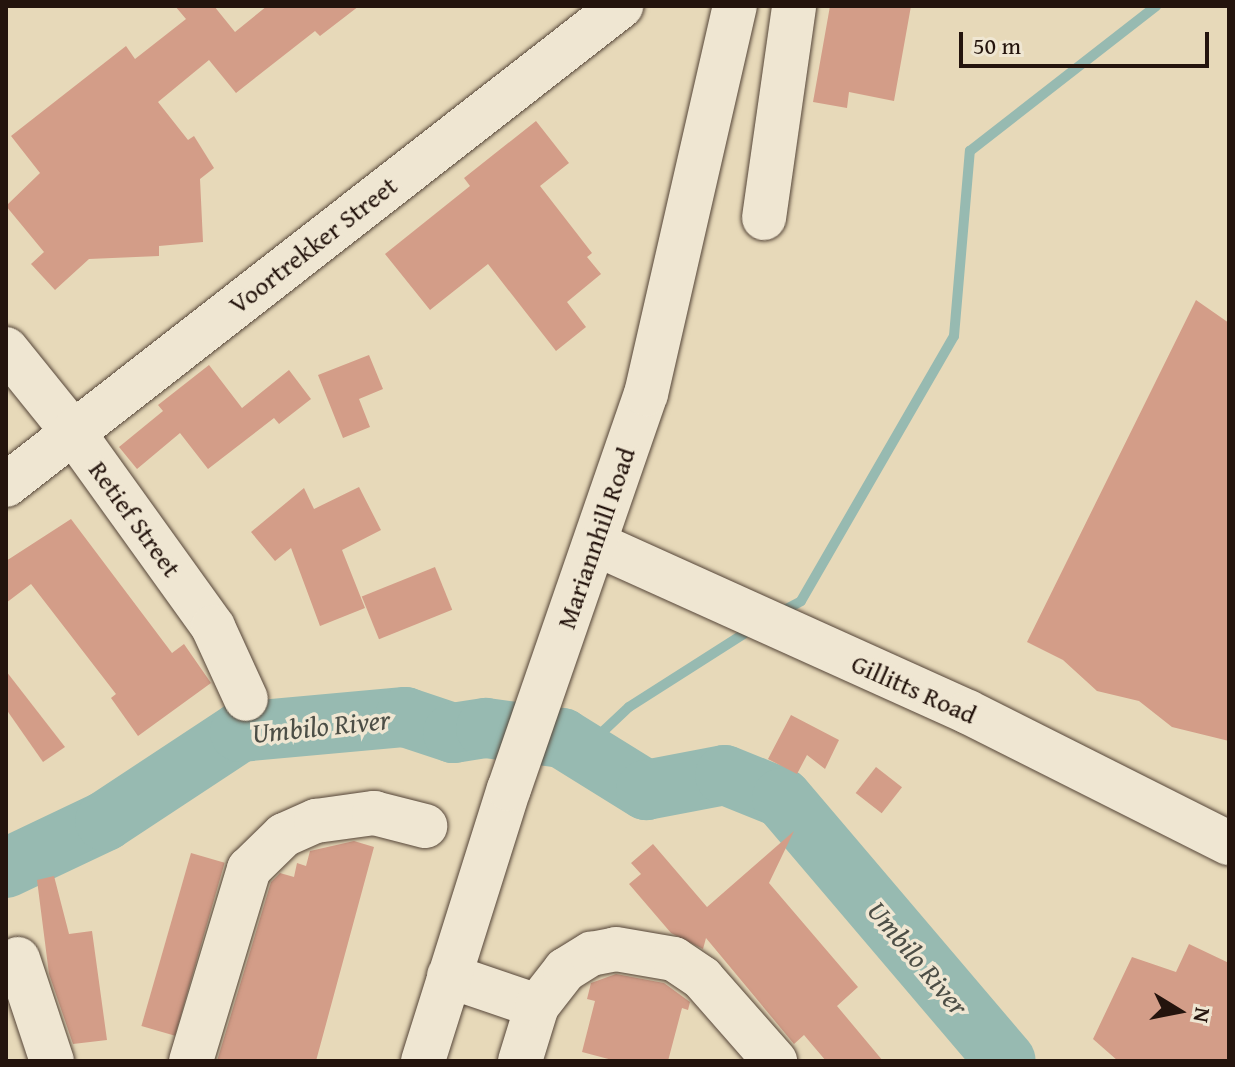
<!DOCTYPE html>
<style>
body{margin:0}
#map{position:relative;width:1235px;height:1067px;overflow:hidden;background:#e7d9b9;font-family:"Gentium Book Plus",serif}
div>[style]{position:absolute}
.stream>*{height:10px;margin:-5px;padding:0 5px;transform-origin:5px;border-radius:5px;background:#97bab1}
.river>*{height:60px;margin:-30px;padding:0 30px;transform-origin:30px;border-radius:30px;background:#97bab1}
.building>*{inset:0;background:#d39d88;transform-origin:0 0}
.roads{filter:drop-shadow(0 0 2px #554538) drop-shadow(0 0 2px #554538)}
.minor>*{height:44px;margin:-22px;padding:0 22px;transform-origin:22px;border-radius:22px;background:#efe6d2}
span{translate:-50% -50%;white-space:nowrap;text-align:center;line-height:1.15;-webkit-text-stroke:7px #efe6d2;paint-order:stroke}
.street-label{font-size:26px;color:#24140d}
.water-label{font-size:28px;color:#4c4e46;font-style:italic}
.frame{position:absolute;inset:0;border:8px solid #24140d;pointer-events:none}
.north{position:absolute;left:1139px;top:971px;width:80px;height:80px;-webkit-text-stroke:6px #efe6d2;paint-order:stroke;rotate:100deg;font-size:22px;font-weight:700;line-height:32px;text-align:center;color:#24140d}
.north::after{content:'';display:block;margin:auto;width:28px;height:36px;background:#24140d;clip-path:polygon(50% 0,100% 100%,50% 72%,0 100%)}
.scale{position:absolute;left:959px;top:32px;width:250px;height:36px;box-sizing:border-box;border:4px solid #24140d;border-top:0;padding-left:10px;font-size:24px;line-height:28px;white-space:nowrap;color:#24140d;-webkit-text-stroke:6px #efe6d2;paint-order:stroke}
</style>
<div id="map">
<div class="stream">
<i style="left:777px;top:614px;width:27px;rotate:-28deg"></i>
<i style="left:801px;top:601px;width:306px;rotate:-60deg"></i>
<i style="left:954px;top:336px;width:186px;rotate:-85.1deg"></i>
<i style="left:970px;top:151px;width:236px;rotate:-37.9deg"></i>
<i style="left:562px;top:738px;width:34px"></i>
<i style="left:596px;top:738px;width:45px;rotate:-43.2deg"></i>
<i style="left:629px;top:707px;width:147px;rotate:-32.5deg"></i>
</div>
<div class="river">
<i style="left:6px;top:868px;width:110px;rotate:-25.4deg"></i>
<i style="left:105px;top:821px;width:162px;rotate:-33.4deg"></i>
<i style="left:240px;top:732px;width:166px;rotate:-5.2deg"></i>
<i style="left:405px;top:717px;width:51px;rotate:18.4deg"></i>
<i style="left:453px;top:733px;width:33px;rotate:-9deg"></i>
<i style="left:486px;top:728px;width:77px;rotate:7.5deg"></i>
<i style="left:562px;top:738px;width:99px;rotate:31.8deg"></i>
<i style="left:646px;top:790px;width:80px;rotate:-10.8deg"></i>
<i style="left:725px;top:775px;width:61px;rotate:22deg"></i>
<i style="left:782px;top:798px;width:345px;rotate:49.6deg"></i>
</div>
<div class="building">
<i style="clip-path:polygon(175px 6px,214px 6px,235px 32px,267px 6px,359px 6px,320px 36px,315px 31px,236px 93px,209px 60px,158px 102px,188px 140px,194px 136px,214px 168px,200px 179px,203px 242px,159px 246px,159px 256px,89px 259px,55px 290px,31px 264px,44px 252px,6px 206px,40px 173px,11px 136px,126px 46px,135px 59px,186px 19px)"></i>
<i style="clip-path:polygon(830px 6px,911px 6px,894px 101px,849px 92px,847px 108px,813px 102px)"></i>
<i style="clip-path:polygon(536px 121px,569px 163px,540px 186px,592px 253px,587px 257px,601px 274px,567px 302px,586px 327px,556px 351px,488px 264px,430px 310px,385px 254px,470px 186px,464px 178px)"></i>
<i style="clip-path:polygon(1196px 300px,1229px 323px,1229px 741px,1172px 727px,1139px 701px,1097px 691px,1063px 660px,1027px 642px)"></i>
<i style="clip-path:polygon(369px 355px,383px 389px,359px 399px,370px 427px,343px 438px,318px 375px)"></i>
<i style="clip-path:polygon(209px 365px,242px 408px,289px 370px,311px 399px,279px 424px,274px 418px,208px 469px,180px 433px,137px 469px,119px 447px,163px 411px,158px 405px)"></i>
<i style="clip-path:polygon(359px 487px,381px 530px,342px 550px,365px 608px,320px 626px,291px 548px,275px 561px,251px 532px,304px 488px,314px 509px)"></i>
<i style="clip-path:polygon(71px 519px,172px 653px,184px 644px,211px 683px,138px 736px,111px 698px,116px 694px,31px 584px,6px 603px,6px 561px)"></i>
<i style="left:435px;top:567px;width:46px;height:79px;rotate:68deg"></i>
<i style="clip-path:polygon(6px 671px,65px 747px,43px 762px,6px 709px)"></i>
<i style="clip-path:polygon(791px 715px,839px 740px,825px 769px,807px 755px,797px 774px,768px 759px)"></i>
<i style="left:876px;top:767px;width:33px;height:33px;rotate:38deg"></i>
<i style="clip-path:polygon(794px 831px,769px 883px,858px 987px,837px 1006px,883px 1061px,826px 1061px,804px 1035px,794px 1044px,706px 938px,703px 949px,671px 933px,629px 884px,641px 874px,631px 863px,653px 844px,707px 907px)"></i>
<i style="clip-path:polygon(354px 841px,374px 847px,316px 1061px,217px 1061px,271px 882px,280px 873px,294px 877px,297px 863px,306px 866px,310px 851px)"></i>
<i style="left:191px;top:853px;width:35px;height:180px;rotate:16deg"></i>
<i style="clip-path:polygon(54px 876px,69px 934px,92px 931px,107px 1040px,73px 1044px,49px 974px,37px 880px)"></i>
<i style="clip-path:polygon(1189px 944px,1229px 963px,1229px 1061px,1118px 1061px,1093px 1039px,1132px 957px,1176px 972px)"></i>
<i style="clip-path:polygon(616px 974px,664px 983px,690px 1002px,688px 1010px,682px 1008px,668px 1061px,616px 1061px,582px 1052px,595px 1001px,587px 999px,591px 983px)"></i>
</div>
<div class="roads">
<div class="minor">
<i style="left:764px;top:218px;width:214px;rotate:-81.9deg"></i>
<i style="left:6px;top:349px;width:107px;rotate:51.1deg"></i>
<i style="left:73px;top:432px;width:240px;rotate:54.3deg"></i>
<i style="left:213px;top:627px;width:79px;rotate:65.4deg"></i>
<i style="left:6px;top:485px;width:780px;rotate:-37.91deg"></i>
<i style="left:596px;top:544px;width:408px;rotate:24.3deg"></i>
<i style="left:968px;top:712px;width:292px;rotate:26.7deg"></i>
<i style="left:18px;top:959px;width:108px;rotate:71.6deg"></i>
<i style="left:449px;top:976px;width:93px;rotate:18.8deg"></i>
<i style="left:191px;top:1061px;width:201px;rotate:-73.2deg"></i>
<i style="left:249px;top:869px;width:49px;rotate:-44.2deg"></i>
<i style="left:284px;top:835px;width:35px;rotate:-24deg"></i>
<i style="left:316px;top:821px;width:59px;rotate:-7.9deg"></i>
<i style="left:374px;top:813px;width:53px;rotate:14.3deg"></i>
<i style="left:423px;top:1061px;width:285px;rotate:-72.5deg"></i>
<i style="left:509px;top:789px;width:418px;rotate:-70.9deg"></i>
<i style="left:646px;top:394px;width:398px;rotate:-77.1deg"></i>
<i style="left:520px;top:1061px;width:58px;rotate:-72.8deg"></i>
<i style="left:537px;top:1006px;width:46px;rotate:-52.1deg"></i>
<i style="left:565px;top:970px;width:31px;rotate:-32deg"></i>
<i style="left:591px;top:954px;width:25px;rotate:-11deg"></i>
<i style="left:616px;top:949px;width:59px;rotate:9.8deg"></i>
<i style="left:674px;top:959px;width:34px;rotate:34deg"></i>
<i style="left:702px;top:978px;width:111px;rotate:48.7deg"></i>
</div>
</div>
<div class="street-label">
<span style="left:313px;top:245px;rotate:-38deg">Voortrekker Street</span>
<span style="left:135px;top:519px;rotate:54deg">Retief Street</span>
<span style="left:596px;top:538px;rotate:-71deg">Mariannhill Road</span>
<span style="left:914px;top:689px;rotate:24deg">Gillitts Road</span>
</div>
<div class="water-label">
<span style="left:321px;top:726px;rotate:-6deg">Umbilo River</span>
<span style="left:918px;top:958px;rotate:50deg">Umbilo River</span>
</div>
<div class="frame"></div>
<div class="north">N</div>
<div class="scale">50 m</div>
</div>
